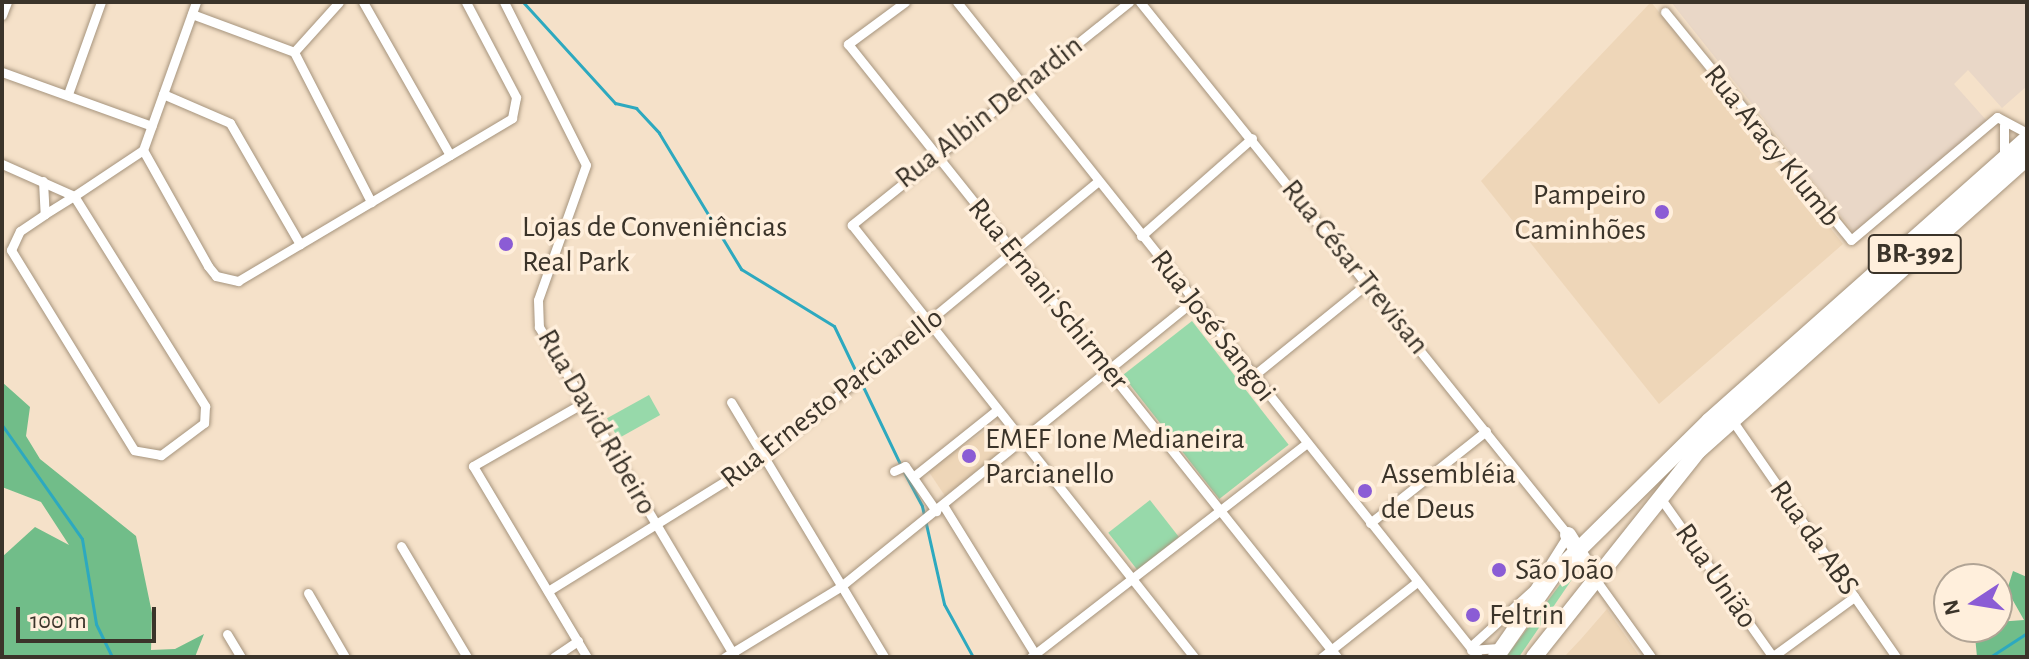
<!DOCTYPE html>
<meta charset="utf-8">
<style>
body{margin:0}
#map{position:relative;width:2029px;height:659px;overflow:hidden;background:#f5e1c9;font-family:"Alegreya Sans",sans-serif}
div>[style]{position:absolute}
.built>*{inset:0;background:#eed6b8}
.industrial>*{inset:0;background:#e9d7c7}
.green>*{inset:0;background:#97d9aa;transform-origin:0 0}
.forest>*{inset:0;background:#71bd89}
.stream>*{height:3px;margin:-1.5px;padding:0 1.5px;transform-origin:1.5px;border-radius:1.5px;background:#2da9bf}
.roads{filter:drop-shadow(0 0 2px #a6947d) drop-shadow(0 0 2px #a6947d)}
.minor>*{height:9px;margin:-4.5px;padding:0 4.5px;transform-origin:4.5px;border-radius:4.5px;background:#fff}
.trunk>*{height:16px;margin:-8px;padding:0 8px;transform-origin:8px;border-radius:8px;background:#fff}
.dots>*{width:22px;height:22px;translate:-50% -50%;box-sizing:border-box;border:4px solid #ffefdc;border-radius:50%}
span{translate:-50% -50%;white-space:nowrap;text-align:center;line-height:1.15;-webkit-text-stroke:7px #ffefdc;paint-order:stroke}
.shield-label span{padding:2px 6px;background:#ffefdc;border:2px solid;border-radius:6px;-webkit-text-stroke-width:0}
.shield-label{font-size:28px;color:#3b342a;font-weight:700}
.street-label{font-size:30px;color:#3b342a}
.poi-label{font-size:30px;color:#3b342a}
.right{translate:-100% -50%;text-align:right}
.left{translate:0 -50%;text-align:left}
.frame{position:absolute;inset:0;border:4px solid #3b342a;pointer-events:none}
.north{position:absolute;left:1933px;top:563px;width:80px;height:80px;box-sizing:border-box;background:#ffefdc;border:2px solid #b1a495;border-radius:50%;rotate:258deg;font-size:22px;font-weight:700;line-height:32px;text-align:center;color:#3b342a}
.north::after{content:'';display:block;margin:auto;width:28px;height:36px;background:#8b5cd5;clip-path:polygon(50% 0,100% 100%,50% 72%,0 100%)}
.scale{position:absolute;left:16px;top:607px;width:140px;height:36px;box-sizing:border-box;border:4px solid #3b342a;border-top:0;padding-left:10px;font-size:24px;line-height:28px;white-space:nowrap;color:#3b342a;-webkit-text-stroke:6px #ffefdc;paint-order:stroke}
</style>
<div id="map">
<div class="built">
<i style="clip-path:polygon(1651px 2px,1843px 244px,1659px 404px,1481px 181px)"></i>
<i style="clip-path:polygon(998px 423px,1014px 441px,945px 496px,927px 469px)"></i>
<i style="clip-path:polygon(1607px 609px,1640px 657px,1564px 657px,1581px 639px)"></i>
</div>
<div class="industrial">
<i style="clip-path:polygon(1671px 2px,2027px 2px,2027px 86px,2002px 108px,1968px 70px,1954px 84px,1987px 121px,1856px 235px)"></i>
</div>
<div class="green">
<i style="left:1192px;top:321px;width:157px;height:88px;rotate:52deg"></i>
<i style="left:649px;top:395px;width:23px;height:48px;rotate:61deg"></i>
<i style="left:1150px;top:500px;width:47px;height:53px;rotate:52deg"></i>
<i style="clip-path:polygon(1576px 563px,1579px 569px,1519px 657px,1506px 657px)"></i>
</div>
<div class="forest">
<i style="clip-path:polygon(2px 382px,30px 407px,26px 436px,40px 459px,136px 536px,152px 613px,151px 650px,175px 649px,204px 634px,195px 657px,2px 657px,2px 557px,35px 527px,69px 545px,41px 502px,2px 487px)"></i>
<i style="clip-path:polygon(2013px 571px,2027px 577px,2027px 657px,1977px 657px,1975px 636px,1997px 622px,2024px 620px,2007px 590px)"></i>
</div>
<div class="stream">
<i style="left:523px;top:2px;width:137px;rotate:47.7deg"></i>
<i style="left:615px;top:103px;width:22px;rotate:13deg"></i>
<i style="left:636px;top:108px;width:34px;rotate:47deg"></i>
<i style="left:659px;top:133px;width:159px;rotate:58.9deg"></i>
<i style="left:741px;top:269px;width:109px;rotate:31.5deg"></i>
<i style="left:834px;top:326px;width:155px;rotate:64.4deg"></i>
<i style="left:2px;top:425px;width:139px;rotate:54.9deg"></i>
<i style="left:82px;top:539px;width:86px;rotate:80.6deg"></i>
<i style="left:96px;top:624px;width:37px;rotate:64deg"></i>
<i style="left:904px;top:472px;width:38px;rotate:62deg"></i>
<i style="left:922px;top:506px;width:100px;rotate:77.3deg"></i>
<i style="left:944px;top:604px;width:60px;rotate:61.3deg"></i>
<i style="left:1990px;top:657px;width:44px;rotate:-33deg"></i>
</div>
<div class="roads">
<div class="minor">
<i style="left:363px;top:2px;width:176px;rotate:60.4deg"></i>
<i style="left:504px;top:2px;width:182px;rotate:63.3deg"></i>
<i style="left:586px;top:165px;width:143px;rotate:109.6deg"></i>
<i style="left:538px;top:300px;width:27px;rotate:88deg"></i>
<i style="left:539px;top:327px;width:384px;rotate:59.3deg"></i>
<i style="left:905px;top:2px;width:71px;rotate:143.6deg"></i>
<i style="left:848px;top:44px;width:784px;rotate:51.42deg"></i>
<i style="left:957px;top:2px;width:837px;rotate:51.5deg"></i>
<i style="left:1129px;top:2px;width:356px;rotate:141.2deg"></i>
<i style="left:852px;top:225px;width:551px;rotate:51.63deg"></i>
<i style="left:1140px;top:2px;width:684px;rotate:51.24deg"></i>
<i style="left:1568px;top:535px;width:64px;rotate:122.2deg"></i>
<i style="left:1534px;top:589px;width:86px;rotate:137.8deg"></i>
<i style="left:1665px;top:12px;width:294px;rotate:50.8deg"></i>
<i style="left:1851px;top:240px;width:191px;rotate:-40.1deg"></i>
<i style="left:1997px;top:117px;width:34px;rotate:28deg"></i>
<i style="left:192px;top:14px;width:109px;rotate:20.4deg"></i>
<i style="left:294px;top:52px;width:169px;rotate:62.8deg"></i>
<i style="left:2px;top:15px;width:14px;rotate:-69deg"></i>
<i style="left:294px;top:52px;width:67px;rotate:-48deg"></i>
<i style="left:2px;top:72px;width:159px;rotate:19.8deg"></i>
<i style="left:68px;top:94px;width:98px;rotate:-70.3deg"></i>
<i style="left:163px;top:94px;width:73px;rotate:23.4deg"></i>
<i style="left:230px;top:123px;width:140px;rotate:60deg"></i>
<i style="left:2004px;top:125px;width:32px;rotate:90deg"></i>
<i style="left:143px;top:150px;width:133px;rotate:60.7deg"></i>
<i style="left:208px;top:266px;width:13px;rotate:51deg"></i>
<i style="left:216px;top:276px;width:23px;rotate:13deg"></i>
<i style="left:238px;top:281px;width:319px;rotate:-30.7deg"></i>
<i style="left:512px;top:118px;width:21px;rotate:-79deg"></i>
<i style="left:516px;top:97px;width:107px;rotate:-117.8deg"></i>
<i style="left:2px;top:164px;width:79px;rotate:24deg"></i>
<i style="left:74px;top:196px;width:248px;rotate:58deg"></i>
<i style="left:205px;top:406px;width:17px;rotate:93deg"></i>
<i style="left:204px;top:423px;width:54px;rotate:143.3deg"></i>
<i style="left:161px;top:455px;width:27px;rotate:-170deg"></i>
<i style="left:134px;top:450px;width:235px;rotate:-121.6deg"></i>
<i style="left:11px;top:250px;width:21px;rotate:-65deg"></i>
<i style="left:20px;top:231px;width:30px;rotate:-34deg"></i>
<i style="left:45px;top:214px;width:34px;rotate:-32deg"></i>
<i style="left:74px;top:196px;width:83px;rotate:-33.7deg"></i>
<i style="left:143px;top:150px;width:157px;rotate:-70.3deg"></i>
<i style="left:43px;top:181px;width:33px;rotate:87deg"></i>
<i style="left:1141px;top:236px;width:148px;rotate:-41.4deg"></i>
<i style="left:1253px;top:376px;width:148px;rotate:-39deg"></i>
<i style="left:731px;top:402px;width:297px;rotate:59deg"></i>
<i style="left:583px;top:403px;width:127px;rotate:150.2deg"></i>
<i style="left:473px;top:466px;width:222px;rotate:59.2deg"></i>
<i style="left:1732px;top:420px;width:288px;rotate:55.3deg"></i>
<i style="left:894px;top:471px;width:12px;rotate:-24deg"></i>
<i style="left:905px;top:466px;width:55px;rotate:55.4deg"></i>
<i style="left:913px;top:477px;width:107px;rotate:-38.6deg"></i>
<i style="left:1659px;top:496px;width:197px;rotate:54.7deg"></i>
<i style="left:943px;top:505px;width:179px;rotate:58.3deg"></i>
<i style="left:1370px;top:523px;width:148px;rotate:-38.4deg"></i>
<i style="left:401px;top:546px;width:129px;rotate:59.3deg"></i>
<i style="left:1595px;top:579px;width:96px;rotate:54.3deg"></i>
<i style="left:548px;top:591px;width:251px;rotate:-31.8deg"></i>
<i style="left:761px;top:459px;width:437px;rotate:-39.5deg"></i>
<i style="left:308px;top:593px;width:74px;rotate:60deg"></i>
<i style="left:227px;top:634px;width:27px;rotate:59deg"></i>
<i style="left:1471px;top:650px;width:31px;rotate:-4deg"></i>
<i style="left:554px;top:657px;width:29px;rotate:-34deg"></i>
<i style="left:725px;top:657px;width:135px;rotate:-31.3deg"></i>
<i style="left:840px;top:587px;width:454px;rotate:-39deg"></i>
<i style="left:1031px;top:657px;width:348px;rotate:-37.8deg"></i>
<i style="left:1322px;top:657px;width:121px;rotate:-38.3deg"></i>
<i style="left:1772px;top:657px;width:102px;rotate:-36.2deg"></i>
</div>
<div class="trunk">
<i style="left:1568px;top:535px;width:48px;rotate:58.6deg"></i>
<i style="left:1496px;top:657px;width:101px;rotate:-55.1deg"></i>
<i style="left:1554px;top:574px;width:218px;rotate:-44.6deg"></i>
<i style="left:1709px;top:421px;width:425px;rotate:-41.6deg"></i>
<i style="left:1534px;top:657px;width:263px;rotate:-51.5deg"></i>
<i style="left:1698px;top:451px;width:441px;rotate:-41.7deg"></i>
</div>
</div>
<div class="dots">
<i style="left:1662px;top:212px;background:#8b5cd5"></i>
<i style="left:506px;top:244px;background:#8b5cd5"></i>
<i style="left:969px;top:456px;background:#8b5cd5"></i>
<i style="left:1365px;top:491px;background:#8b5cd5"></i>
<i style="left:1499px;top:570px;background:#8b5cd5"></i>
<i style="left:1473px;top:615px;background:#8b5cd5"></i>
</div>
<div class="shield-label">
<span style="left:1915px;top:254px">BR-392</span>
</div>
<div class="street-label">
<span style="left:989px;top:112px;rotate:-38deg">Rua Albin Denardin</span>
<span style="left:1772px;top:146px;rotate:51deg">Rua Aracy Klumb</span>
<span style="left:1355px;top:267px;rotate:51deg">Rua César Trevisan</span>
<span style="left:1048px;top:294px;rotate:51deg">Rua Ernani Schirmer</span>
<span style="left:1213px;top:326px;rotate:52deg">Rua José Sangoi</span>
<span style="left:832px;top:398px;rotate:-38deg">Rua Ernesto Parcianello</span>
<span style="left:597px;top:422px;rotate:60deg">Rua David Ribeiro</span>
<span style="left:1814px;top:538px;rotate:55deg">Rua da ABS</span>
<span style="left:1716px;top:576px;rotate:55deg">Rua União</span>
</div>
<div class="poi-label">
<span class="right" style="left:1646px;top:212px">Pampeiro<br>Caminhões</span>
<span class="left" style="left:522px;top:244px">Lojas de Conveniências<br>Real Park</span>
<span class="left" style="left:985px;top:456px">EMEF Ione Medianeira<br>Parcianello</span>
<span class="left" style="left:1381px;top:491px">Assembléia<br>de Deus</span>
<span class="left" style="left:1515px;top:570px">São João</span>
<span class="left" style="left:1489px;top:615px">Feltrin</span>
</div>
<div class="frame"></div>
<div class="north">N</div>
<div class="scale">100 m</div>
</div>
